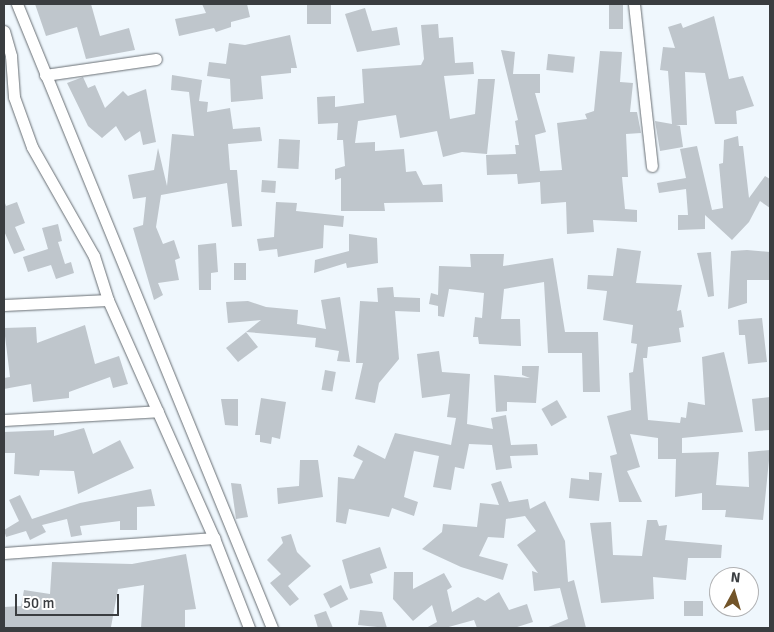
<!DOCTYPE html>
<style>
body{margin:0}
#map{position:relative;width:774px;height:632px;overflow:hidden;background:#eff7fd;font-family:Signika,sans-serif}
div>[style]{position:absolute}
.building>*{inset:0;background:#bfc6cc;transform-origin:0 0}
.roads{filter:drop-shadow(0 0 1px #686e73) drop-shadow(0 0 1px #686e73)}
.minor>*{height:11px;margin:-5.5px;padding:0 5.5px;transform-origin:5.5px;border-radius:5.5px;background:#fff}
span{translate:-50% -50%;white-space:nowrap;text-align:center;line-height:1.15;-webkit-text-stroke:4.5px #fff;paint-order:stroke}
.frame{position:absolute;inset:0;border:5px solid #3a3d40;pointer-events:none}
.north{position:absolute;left:709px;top:567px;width:50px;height:50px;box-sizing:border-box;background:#fff;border:1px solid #b0b1b3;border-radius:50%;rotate:6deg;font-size:14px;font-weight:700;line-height:20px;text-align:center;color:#3a3d40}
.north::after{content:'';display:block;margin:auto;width:18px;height:22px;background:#725429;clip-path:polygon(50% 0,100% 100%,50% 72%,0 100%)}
.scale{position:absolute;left:15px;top:594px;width:104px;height:22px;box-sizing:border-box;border:2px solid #3a3d40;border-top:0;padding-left:6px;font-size:15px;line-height:18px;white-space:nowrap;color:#3a3d40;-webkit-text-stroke:4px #fff;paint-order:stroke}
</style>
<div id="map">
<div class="building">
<i style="clip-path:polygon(35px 4px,91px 4px,100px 36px,129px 28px,135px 50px,86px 59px,77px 27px,46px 36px)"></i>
<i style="clip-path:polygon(202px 4px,247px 4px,250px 17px,231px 22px,231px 27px,216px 32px,214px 28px,179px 36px,175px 19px,206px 13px)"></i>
<i style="left:307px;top:4px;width:24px;height:20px"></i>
<i style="left:609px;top:4px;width:14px;height:25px"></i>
<i style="clip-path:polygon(365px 8px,372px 31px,397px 27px,400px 45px,357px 52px,345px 14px)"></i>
<i style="clip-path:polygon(714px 16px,729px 79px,743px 76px,754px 106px,736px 111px,737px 124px,715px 124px,705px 73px,685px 72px,687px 125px,676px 125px,680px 126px,683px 147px,660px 151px,655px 121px,672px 124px,668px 71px,660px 70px,663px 47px,675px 48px,668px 27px,681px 23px,683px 28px)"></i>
<i style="clip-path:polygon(438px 24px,439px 38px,453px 37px,455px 63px,473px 62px,474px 74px,444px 76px,450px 119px,475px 114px,478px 79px,495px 79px,487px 154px,462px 152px,443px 157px,437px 131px,400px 138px,396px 115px,358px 121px,355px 143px,375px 142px,375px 151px,404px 149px,406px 172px,416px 171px,423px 185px,442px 184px,443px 202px,384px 203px,385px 211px,341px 211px,341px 178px,335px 180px,335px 169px,345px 166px,343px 140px,337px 140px,338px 123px,318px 124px,317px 97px,335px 96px,335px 107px,364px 103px,362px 69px,421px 65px,424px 59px,421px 25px)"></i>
<i style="clip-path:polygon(290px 35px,297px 68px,291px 68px,291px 73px,261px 76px,263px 99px,231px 102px,230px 79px,207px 76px,209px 62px,226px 64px,229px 43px,245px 45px)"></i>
<i style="clip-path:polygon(501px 50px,515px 52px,513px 74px,540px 74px,540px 93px,535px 93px,546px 132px,535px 135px,540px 171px,562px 170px,557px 123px,587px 119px,585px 114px,594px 111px,600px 51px,622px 52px,620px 82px,633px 83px,630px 112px,637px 112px,641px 133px,626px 134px,628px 177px,622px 177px,625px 209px,637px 210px,637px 222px,593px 220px,594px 232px,567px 234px,566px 202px,541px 204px,540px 182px,518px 184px,517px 174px,487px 175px,486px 155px,516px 154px,515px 145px,519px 145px,515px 121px,518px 120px)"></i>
<i style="left:548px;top:54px;width:27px;height:16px;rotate:6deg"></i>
<i style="clip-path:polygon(172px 75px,202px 80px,199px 101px,208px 102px,207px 112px,230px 108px,233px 129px,260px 127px,262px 141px,228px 144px,230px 170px,237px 170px,242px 226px,232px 227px,227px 183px,161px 195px,156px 227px,163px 244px,174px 240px,180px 258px,175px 260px,179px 280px,158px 283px,163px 295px,154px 300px,133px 228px,143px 225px,146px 197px,133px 199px,128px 175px,154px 170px,158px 148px,167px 186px,172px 134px,194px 136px,189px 92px,171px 90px)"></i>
<i style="clip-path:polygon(83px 77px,88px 88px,95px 85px,105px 108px,123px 91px,128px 96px,146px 89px,156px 142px,143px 145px,140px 131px,125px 141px,116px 126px,102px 138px,88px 126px,67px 83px)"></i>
<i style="clip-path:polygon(738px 136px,739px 146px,743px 146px,749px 198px,765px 176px,770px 179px,770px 208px,760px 201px,749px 222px,732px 240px,705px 215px,705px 229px,678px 230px,678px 215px,688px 215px,686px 189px,659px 193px,657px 183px,686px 178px,680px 149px,697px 146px,712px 210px,723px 208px,719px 164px,723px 163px,724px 140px)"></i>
<i style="left:279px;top:139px;width:21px;height:29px;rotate:3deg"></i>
<i style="left:262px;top:180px;width:14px;height:12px;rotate:4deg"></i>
<i style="clip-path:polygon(4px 200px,6px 206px,17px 202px,25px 223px,15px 227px,25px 250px,14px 254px,4px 231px)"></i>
<i style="clip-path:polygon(276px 202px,297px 203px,296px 211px,344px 216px,343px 227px,324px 225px,323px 248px,278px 257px,277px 249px,259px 251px,257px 239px,274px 237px)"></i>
<i style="clip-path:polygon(58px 224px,62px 241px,58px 242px,65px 264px,71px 262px,74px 273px,56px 279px,51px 265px,28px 272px,23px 257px,48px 249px,42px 228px)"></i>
<i style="clip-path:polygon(349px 234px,377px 238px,378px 263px,347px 268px,346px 263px,314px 273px,315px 260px,349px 251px)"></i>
<i style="clip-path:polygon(216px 243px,218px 272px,211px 273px,211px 290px,199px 290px,198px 245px)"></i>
<i style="clip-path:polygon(617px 248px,641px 251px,636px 283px,682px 285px,677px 311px,681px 310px,684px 327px,679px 328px,681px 342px,648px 347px,647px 358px,643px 358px,648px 420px,680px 423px,681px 417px,686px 418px,688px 402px,705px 405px,702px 357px,724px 352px,743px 432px,682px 438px,682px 453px,719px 452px,716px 485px,749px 487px,748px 452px,770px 450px,763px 520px,725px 517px,726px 510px,702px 510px,702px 493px,675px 497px,676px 459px,658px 459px,658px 438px,630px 434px,640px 467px,627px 471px,642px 502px,619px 502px,610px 456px,617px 454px,607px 416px,631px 410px,629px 373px,633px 372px,637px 344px,631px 343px,633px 325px,603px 320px,607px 291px,587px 289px,588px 275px,613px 276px)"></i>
<i style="clip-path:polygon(747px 250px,770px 252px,770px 280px,747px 280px,747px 303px,728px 309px,731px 251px)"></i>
<i style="clip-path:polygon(711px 252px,714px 296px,708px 297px,697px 253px)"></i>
<i style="clip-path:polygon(470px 254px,504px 254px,503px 266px,553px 258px,565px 332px,598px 332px,600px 392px,583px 392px,582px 353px,548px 353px,544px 282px,504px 289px,501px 319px,520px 319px,521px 346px,479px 344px,478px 337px,473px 337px,475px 317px,482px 318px,484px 293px,449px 289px,444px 317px,438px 316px,438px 306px,429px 304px,431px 293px,438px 295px,439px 266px,471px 267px)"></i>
<i style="left:234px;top:263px;width:12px;height:17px"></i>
<i style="clip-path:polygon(393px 287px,394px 297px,420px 298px,420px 312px,395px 311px,399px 359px,379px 383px,375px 403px,355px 399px,363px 363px,356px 363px,360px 301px,378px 302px,377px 288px)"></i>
<i style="clip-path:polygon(340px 297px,350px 362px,337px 361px,339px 351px,315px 347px,316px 338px,246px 332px,258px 347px,238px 362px,226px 348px,261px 320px,228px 323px,226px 302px,248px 301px,266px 307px,298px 310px,297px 324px,326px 329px,321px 300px)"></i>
<i style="clip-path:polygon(762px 318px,767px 362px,748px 364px,745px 335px,739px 335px,738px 320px)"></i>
<i style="clip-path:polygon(85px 325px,95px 364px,119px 356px,128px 384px,113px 388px,110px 377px,69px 392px,69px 398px,33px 402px,31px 384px,4px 389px,4px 378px,10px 377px,4px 328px,36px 327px,37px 343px)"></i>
<i style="clip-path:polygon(439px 351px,442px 372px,470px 374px,467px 424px,493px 429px,491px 418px,506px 415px,511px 445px,537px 444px,538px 455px,510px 456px,512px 468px,496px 470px,492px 445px,469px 444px,464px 469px,455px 467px,451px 490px,433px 487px,439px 456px,414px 451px,404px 497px,418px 502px,414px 516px,392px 508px,389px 517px,349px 509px,346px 524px,336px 522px,338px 477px,354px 479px,363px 461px,353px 456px,358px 445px,385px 459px,395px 433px,451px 445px,456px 418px,447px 417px,450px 394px,422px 398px,417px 354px)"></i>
<i style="clip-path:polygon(522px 366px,539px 366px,536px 403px,507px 402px,507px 411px,496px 412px,494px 375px,530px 378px,522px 375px)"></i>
<i style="left:325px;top:370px;width:11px;height:20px;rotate:10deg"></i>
<i style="clip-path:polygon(770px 397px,770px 430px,755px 431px,752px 399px)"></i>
<i style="clip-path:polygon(261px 398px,286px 402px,280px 439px,272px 437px,271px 444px,260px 442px,260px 435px,255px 435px)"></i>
<i style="clip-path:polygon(221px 399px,238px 399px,238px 426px,225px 425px)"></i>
<i style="left:557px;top:400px;width:20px;height:18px;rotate:60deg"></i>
<i style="clip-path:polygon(84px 428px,93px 454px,120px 440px,134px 468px,78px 494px,74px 471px,40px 470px,39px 476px,14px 474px,15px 453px,4px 453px,4px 432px,54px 430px,54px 436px)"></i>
<i style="clip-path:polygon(300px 460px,318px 460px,323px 497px,278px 504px,277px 488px,299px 486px)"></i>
<i style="clip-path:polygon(589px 472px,602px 473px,599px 501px,569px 498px,571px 478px,589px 480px)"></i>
<i style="clip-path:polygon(501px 481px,509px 502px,528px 499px,530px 509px,545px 501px,565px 541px,568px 582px,574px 580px,586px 628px,546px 628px,568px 619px,560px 588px,534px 591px,532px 571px,538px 573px,517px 545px,536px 531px,525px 516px,506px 519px,504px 538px,488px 537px,479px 556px,508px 564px,503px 580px,461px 567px,422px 549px,442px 532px,443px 524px,477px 527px,480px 503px,499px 505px,491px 484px)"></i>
<i style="clip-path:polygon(231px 483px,241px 484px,248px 517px,236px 519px)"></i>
<i style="clip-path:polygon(151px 489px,155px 506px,137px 507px,137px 530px,120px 530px,120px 521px,80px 526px,82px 535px,71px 537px,67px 519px,42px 525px,46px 532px,30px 540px,26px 531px,6px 537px,4px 530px,19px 521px,9px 500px,20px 495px,32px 519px,80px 503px)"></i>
<i style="clip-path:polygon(647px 520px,657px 520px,659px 526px,667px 525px,665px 540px,722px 545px,721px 558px,688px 558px,686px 580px,653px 577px,654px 599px,601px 603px,590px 523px,611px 522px,613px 555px,642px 556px)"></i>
<i style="clip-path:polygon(291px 534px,297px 552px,311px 566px,288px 586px,299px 599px,290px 606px,270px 583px,281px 574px,267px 560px,283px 543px,281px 537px)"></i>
<i style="clip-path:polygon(380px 547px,387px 568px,370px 574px,373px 583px,350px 589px,342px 560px)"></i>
<i style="clip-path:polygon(186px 554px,196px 609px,185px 610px,185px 628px,141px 628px,144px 585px,118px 589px,111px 627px,4px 627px,4px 607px,21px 606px,24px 590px,50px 594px,52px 562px,132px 564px)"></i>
<i style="clip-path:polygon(394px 572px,413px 572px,413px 589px,444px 573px,452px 587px,447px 590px,452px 612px,478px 597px,485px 601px,499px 592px,509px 610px,527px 604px,533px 622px,514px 628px,477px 628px,474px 620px,445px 628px,426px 628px,437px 622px,432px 605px,413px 621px,393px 599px)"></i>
<i style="left:341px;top:585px;width:16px;height:20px;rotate:63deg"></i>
<i style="left:684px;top:601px;width:19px;height:15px"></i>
<i style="clip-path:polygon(360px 610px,382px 612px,387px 628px,358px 625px)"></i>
<i style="clip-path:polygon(326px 611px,333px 628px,318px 628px,314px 615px)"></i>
</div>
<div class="roads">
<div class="minor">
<i style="left:17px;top:4px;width:674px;rotate:67.77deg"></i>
<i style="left:634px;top:4px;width:163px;rotate:83.7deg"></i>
<i style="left:4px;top:31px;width:26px;rotate:74deg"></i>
<i style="left:11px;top:56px;width:41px;rotate:85.8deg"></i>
<i style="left:14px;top:97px;width:53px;rotate:70.2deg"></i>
<i style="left:32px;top:147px;width:125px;rotate:60.4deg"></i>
<i style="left:94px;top:256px;width:46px;rotate:72.3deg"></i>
<i style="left:108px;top:300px;width:261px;rotate:66deg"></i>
<i style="left:214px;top:538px;width:97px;rotate:68.7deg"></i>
<i style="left:45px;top:75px;width:112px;rotate:-8.2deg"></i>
<i style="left:4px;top:305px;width:104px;rotate:-2.8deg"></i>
<i style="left:4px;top:420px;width:154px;rotate:-3.3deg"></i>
<i style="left:4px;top:553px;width:211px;rotate:-4.1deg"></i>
</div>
</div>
<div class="frame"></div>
<div class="north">N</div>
<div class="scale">50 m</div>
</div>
